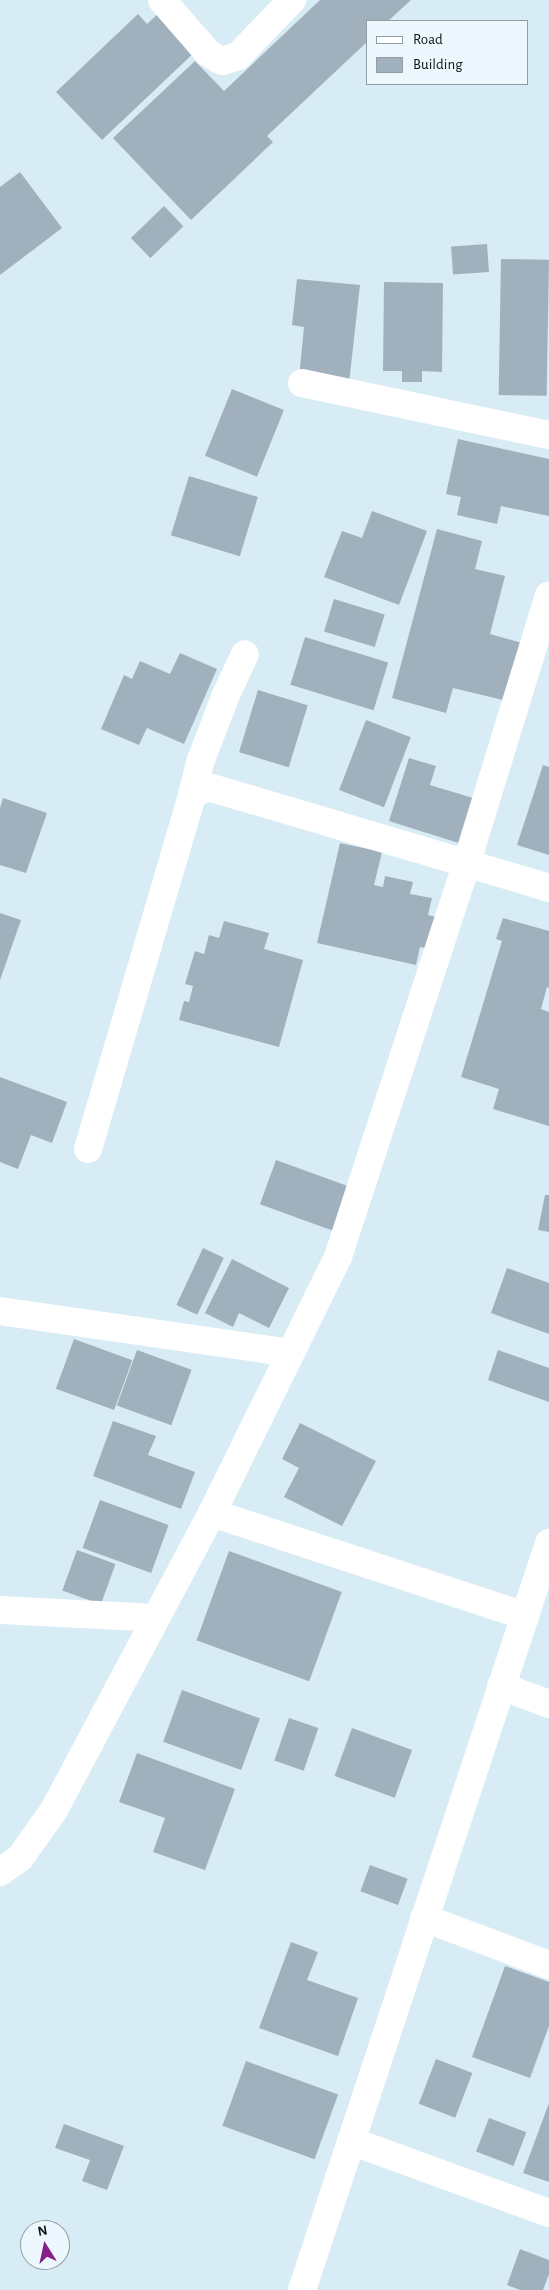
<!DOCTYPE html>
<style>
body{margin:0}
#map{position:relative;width:549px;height:2290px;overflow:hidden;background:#d8ecf5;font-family:"Alegreya Sans",sans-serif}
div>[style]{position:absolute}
.building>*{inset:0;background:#a1b0bd;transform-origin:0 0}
.minor>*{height:28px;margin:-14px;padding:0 14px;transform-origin:14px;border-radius:14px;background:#fff}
span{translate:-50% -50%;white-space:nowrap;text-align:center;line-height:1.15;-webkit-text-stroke:4px #ecf8fd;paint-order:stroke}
.legend{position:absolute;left:366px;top:20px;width:162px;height:65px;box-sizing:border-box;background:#ecf8fd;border:1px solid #939da1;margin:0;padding:6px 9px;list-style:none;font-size:15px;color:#0e1518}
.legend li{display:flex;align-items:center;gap:10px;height:25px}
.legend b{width:25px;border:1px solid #939da1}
.north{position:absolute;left:20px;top:2220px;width:50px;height:50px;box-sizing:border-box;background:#ecf8fd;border:1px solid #939da1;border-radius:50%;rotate:350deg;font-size:14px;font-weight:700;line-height:20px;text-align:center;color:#0e1518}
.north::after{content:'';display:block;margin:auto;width:18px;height:22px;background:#862088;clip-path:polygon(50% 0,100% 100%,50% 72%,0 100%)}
</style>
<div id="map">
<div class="building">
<i style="clip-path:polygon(320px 0,411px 0,388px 21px,368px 21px,368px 41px,267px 136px,273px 142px,191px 220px,113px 138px,195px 61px,224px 91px)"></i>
<i style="clip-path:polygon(162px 10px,198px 49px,102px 140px,56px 92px,138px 14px,147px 24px)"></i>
<i style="clip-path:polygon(20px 172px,62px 228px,0 275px,0 187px)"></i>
<i style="left:164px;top:206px;width:28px;height:46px;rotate:46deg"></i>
<i style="left:487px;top:244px;width:28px;height:36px;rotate:86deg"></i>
<i style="left:501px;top:259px;width:48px;height:136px;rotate:1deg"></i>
<i style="clip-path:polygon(297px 279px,360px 285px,349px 383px,299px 378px,304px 327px,292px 325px)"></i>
<i style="clip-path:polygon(384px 282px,443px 283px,442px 372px,422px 371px,422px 382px,402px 382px,402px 371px,383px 371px)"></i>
<i style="left:232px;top:389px;width:56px;height:72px;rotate:22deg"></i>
<i style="clip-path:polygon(458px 439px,549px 459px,549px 516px,501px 506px,497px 524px,457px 515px,461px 497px,446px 494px)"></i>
<i style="left:189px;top:476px;width:72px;height:62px;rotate:17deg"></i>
<i style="clip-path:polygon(372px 511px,427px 531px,399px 605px,324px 577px,342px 531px,362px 538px)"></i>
<i style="clip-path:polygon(437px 529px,482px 541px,475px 569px,505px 576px,490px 634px,522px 643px,507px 701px,453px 688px,446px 713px,392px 698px)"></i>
<i style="left:334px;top:599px;width:53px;height:34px;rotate:17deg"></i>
<i style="left:305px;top:637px;width:87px;height:50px;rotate:17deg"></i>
<i style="clip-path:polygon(180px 653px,217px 669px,184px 744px,147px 728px,139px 745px,101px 729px,124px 675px,132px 679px,140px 661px,170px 674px)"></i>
<i style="left:258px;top:690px;width:52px;height:65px;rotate:17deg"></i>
<i style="left:366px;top:720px;width:48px;height:75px;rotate:21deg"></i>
<i style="clip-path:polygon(409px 758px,436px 766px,430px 785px,483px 801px,468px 846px,389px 821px)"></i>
<i style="clip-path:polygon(543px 765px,549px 767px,549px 855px,517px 845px)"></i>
<i style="clip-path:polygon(3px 798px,47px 813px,26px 873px,0 865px,0 808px)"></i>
<i style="clip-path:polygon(340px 843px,382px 852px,374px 885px,383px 887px,385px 876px,413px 882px,410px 894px,432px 898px,428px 915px,443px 919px,435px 950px,420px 947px,416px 965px,317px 943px)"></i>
<i style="clip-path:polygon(0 913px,21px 920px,0 980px)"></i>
<i style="clip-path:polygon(503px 918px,549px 931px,549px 988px,547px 987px,541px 1009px,549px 1012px,549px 1126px,493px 1109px,499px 1089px,461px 1077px,502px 941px,496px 939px)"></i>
<i style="clip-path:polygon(224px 921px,269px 933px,264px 949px,303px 960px,279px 1047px,179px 1020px,184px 1001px,189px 1002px,193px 986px,185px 984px,195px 951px,204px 954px,209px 935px,219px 938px)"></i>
<i style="clip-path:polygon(0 1077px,67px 1102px,52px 1143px,31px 1135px,18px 1169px,0 1162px)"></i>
<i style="left:276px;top:1160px;width:77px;height:47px;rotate:20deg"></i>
<i style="clip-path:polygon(545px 1195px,549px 1195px,549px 1232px,538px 1230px)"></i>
<i style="left:203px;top:1248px;width:23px;height:63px;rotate:25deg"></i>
<i style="clip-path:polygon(232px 1259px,289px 1288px,269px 1328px,239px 1313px,233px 1327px,205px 1313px)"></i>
<i style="clip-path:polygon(507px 1268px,549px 1283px,549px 1334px,491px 1313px)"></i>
<i style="left:74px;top:1339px;width:62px;height:53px;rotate:20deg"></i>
<i style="left:137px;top:1350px;width:58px;height:59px;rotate:20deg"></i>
<i style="clip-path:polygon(498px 1350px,549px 1368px,549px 1402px,488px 1380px)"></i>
<i style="clip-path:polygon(113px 1421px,156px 1436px,148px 1455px,195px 1472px,181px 1509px,93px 1476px)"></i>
<i style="clip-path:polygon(300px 1423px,376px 1461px,342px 1526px,284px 1497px,299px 1468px,282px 1459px)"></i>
<i style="left:100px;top:1500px;width:73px;height:51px;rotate:20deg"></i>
<i style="left:77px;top:1550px;width:41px;height:43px;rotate:20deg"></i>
<i style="left:229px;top:1551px;width:120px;height:95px;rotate:20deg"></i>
<i style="left:182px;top:1690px;width:83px;height:55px;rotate:20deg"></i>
<i style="left:289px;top:1718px;width:31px;height:45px;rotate:19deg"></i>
<i style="left:352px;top:1728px;width:64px;height:51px;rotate:20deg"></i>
<i style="clip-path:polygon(137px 1753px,235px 1789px,205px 1870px,153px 1852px,165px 1818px,119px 1802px)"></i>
<i style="left:370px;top:1865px;width:40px;height:28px;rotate:20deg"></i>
<i style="clip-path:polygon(291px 1942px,318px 1952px,307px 1980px,358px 1998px,338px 2056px,259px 2028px)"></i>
<i style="clip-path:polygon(505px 1966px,549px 1982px,549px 2026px,530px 2078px,472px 2057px)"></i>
<i style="left:436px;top:2059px;width:39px;height:48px;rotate:21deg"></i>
<i style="left:246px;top:2061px;width:98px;height:69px;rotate:20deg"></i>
<i style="clip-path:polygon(549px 2103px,549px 2182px,523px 2173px)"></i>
<i style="left:489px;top:2118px;width:40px;height:36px;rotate:21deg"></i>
<i style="clip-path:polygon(64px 2124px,124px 2146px,107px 2190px,82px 2181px,90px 2160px,55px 2148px)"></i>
<i style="clip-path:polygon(520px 2249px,549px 2260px,549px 2274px,543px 2290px,520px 2290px,507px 2285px)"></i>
</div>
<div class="minor">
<i style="left:162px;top:0;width:70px;rotate:49deg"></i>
<i style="left:208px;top:53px;width:16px;rotate:30deg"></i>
<i style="left:222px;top:61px;width:17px;rotate:-17deg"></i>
<i style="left:238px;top:56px;width:78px;rotate:-46deg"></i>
<i style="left:302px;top:383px;width:252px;rotate:11.9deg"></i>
<i style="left:192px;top:795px;width:36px;rotate:-76deg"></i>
<i style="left:201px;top:760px;width:67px;rotate:-69.1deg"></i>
<i style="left:225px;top:697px;width:47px;rotate:-65.1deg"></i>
<i style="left:88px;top:1149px;width:369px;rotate:-73.6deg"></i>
<i style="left:192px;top:795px;width:13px;rotate:-29deg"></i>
<i style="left:203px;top:789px;width:9px;rotate:-6deg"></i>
<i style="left:212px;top:788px;width:352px;rotate:16.5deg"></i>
<i style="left:0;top:1311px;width:293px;rotate:8.2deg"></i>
<i style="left:212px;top:1513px;width:330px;rotate:18.2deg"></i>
<i style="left:0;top:1610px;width:156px;rotate:2.9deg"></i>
<i style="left:501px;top:1686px;width:51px;rotate:20.6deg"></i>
<i style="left:0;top:1872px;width:24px;rotate:-35deg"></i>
<i style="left:20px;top:1858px;width:59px;rotate:-54.7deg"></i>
<i style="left:54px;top:1810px;width:336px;rotate:-62deg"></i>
<i style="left:212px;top:1513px;width:285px;rotate:-63.8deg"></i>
<i style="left:338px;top:1257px;width:412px;rotate:-71.9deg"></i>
<i style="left:466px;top:865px;width:282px;rotate:-72.9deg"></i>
<i style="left:424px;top:1918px;width:134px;rotate:20.6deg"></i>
<i style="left:351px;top:2141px;width:211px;rotate:20deg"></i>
<i style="left:302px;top:2290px;width:787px;rotate:-71.7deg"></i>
</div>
<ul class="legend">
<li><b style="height:6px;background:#fff"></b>Road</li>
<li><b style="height:14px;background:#a1b0bd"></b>Building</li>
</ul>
<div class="north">N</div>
</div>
